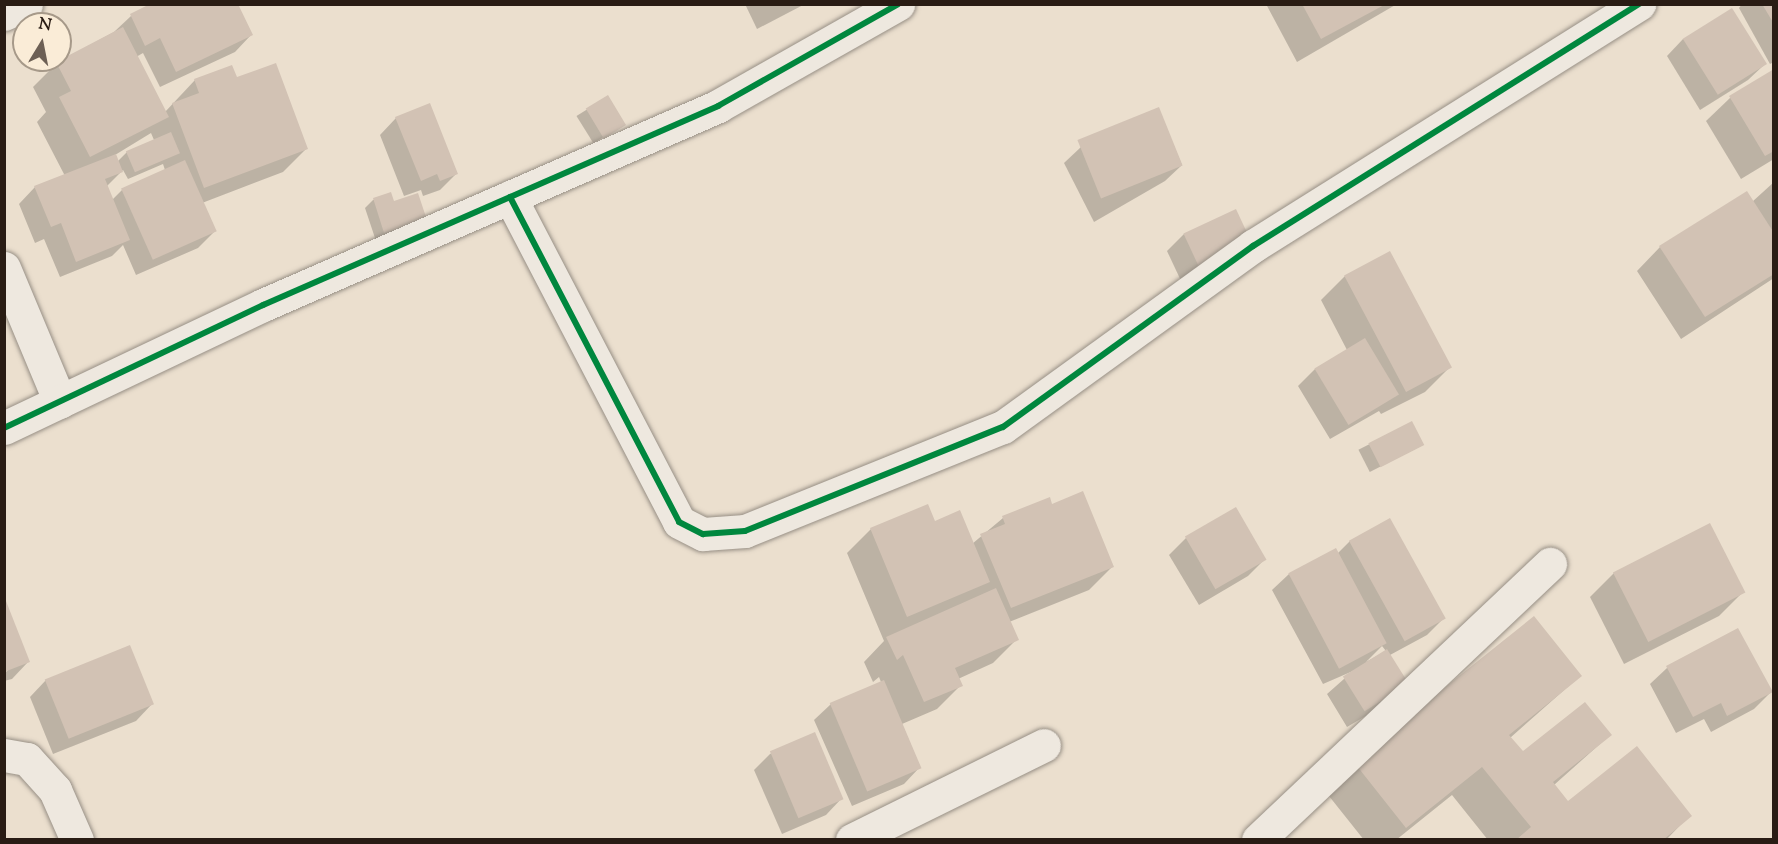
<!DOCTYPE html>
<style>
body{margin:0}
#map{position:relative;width:1778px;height:844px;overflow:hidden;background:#ebdfce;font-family:"Sorts Mill Goudy",serif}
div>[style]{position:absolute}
.shadow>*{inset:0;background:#0003;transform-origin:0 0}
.building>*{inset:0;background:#d2c2b4;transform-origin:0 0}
.roads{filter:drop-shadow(0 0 2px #978f85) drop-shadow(0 0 2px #978f85)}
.street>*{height:33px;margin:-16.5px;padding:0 16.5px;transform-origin:16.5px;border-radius:16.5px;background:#eee8df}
.cycleway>*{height:6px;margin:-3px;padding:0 3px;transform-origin:3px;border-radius:3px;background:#00873e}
span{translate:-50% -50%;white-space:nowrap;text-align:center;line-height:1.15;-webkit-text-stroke:4.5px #faecd7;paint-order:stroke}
.frame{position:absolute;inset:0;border:6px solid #291c14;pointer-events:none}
.north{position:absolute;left:12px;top:12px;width:60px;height:60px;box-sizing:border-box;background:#faecd7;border:2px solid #a69989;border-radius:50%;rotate:10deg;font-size:16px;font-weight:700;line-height:24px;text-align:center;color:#291c14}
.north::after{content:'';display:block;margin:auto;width:21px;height:27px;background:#6d6055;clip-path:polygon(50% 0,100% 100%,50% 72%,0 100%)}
</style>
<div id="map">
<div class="shadow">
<i style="clip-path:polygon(745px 4px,805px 4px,757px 29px)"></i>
<i style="clip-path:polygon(1266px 4px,1397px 4px,1297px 62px)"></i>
<i style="clip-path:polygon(1742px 4px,1774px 4px,1774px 62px,1770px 64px,1739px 8px)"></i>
<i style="clip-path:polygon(evenodd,131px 16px,251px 35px,235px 52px,160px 87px,143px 53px,136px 57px,165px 112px,195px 80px,236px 79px,306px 149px,283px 172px,202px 203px,215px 231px,198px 248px,136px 275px,123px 245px,112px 256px,60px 277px,44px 239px,35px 243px,19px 204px,35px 187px,65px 176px,37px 122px,46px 112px,33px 87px,57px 63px,114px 32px,131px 16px,151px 133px,154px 140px,127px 152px,117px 162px,115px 155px,151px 133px,131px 16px,163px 164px,165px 170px,122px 190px,112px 200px,107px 186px,123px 170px,128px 179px,163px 164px)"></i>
<i style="clip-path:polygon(1683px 39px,1765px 64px,1748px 80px,1700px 110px,1667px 56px)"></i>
<i style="clip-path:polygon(1774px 71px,1774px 159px,1741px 179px,1706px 121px,1730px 98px)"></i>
<i style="left:607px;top:97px;width:32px;height:36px;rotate:58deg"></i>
<i style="clip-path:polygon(1158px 109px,1182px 165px,1165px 181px,1094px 222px,1064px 163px,1081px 147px)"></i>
<i style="clip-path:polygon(396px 118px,457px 173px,440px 190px,423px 196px,421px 190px,404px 196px,380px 135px)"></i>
<i style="clip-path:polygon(1774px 182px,1774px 278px,1681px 339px,1637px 271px,1660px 247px,1752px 202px)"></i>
<i style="clip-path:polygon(390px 194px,393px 203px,425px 219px,376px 241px,365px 208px,373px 200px)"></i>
<i style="clip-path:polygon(1184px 234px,1251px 246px,1183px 285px,1167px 251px)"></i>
<i style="clip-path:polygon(1389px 253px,1449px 368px,1425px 392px,1381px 414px,1379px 411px,1330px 439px,1298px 386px,1315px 369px,1347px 350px,1321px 300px,1345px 276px)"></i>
<i style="left:1411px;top:423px;width:25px;height:59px;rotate:63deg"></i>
<i style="clip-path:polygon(1051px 506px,1113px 566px,1089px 590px,1009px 622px,1017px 639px,993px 663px,958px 679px,961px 685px,937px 709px,902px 724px,920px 767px,904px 784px,852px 806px,814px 720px,831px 704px,881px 682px,879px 677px,873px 682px,864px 662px,884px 641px,847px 553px,871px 529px,934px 523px,972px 544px,1003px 518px)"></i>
<i style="clip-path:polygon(1186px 538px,1265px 559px,1248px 576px,1199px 605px,1169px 555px)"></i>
<i style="clip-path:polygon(evenodd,1350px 541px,1444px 618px,1427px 635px,1390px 655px,1391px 701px,1347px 727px,1327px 694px,1353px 671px,1323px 684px,1272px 590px,1289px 574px,1337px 554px,1350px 541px,1382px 646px,1386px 651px,1366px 662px,1382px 646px)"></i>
<i style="clip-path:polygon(1614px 573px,1743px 592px,1719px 616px,1624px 664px,1590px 597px)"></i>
<i style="clip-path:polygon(1738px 630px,1771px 692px,1754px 709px,1711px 732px,1704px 719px,1676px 733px,1650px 684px,1667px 668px)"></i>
<i style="clip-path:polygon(28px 662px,12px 679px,4px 681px,4px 674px,10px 668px)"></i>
<i style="clip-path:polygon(1580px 676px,1510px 738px,1522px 753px,1610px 735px,1554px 785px,1568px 803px,1690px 815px,1666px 840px,1488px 840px,1452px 795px,1396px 840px,1364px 840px,1325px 791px,1354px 762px)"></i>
<i style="clip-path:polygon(46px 680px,152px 704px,136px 721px,53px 754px,30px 697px)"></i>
<i style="clip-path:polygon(814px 734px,842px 798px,826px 815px,782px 834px,754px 770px,770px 754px)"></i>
</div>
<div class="building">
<i style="clip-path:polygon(150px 4px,238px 4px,253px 35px,176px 72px,160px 38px,145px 46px,130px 14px)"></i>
<i style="clip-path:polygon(1302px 4px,1386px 4px,1321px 39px)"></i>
<i style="clip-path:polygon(1762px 4px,1774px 4px,1774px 24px)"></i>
<i style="left:1732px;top:8px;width:66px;height:58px;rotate:58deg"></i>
<i style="clip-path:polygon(123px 27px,169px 117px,90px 157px,59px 97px,71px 91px,56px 62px)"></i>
<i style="clip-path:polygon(276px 63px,308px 149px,204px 188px,172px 103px,199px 93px,194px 79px,232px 65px,237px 77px)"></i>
<i style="clip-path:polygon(1774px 69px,1774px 151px,1765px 156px,1729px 96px)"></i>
<i style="left:608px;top:95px;width:35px;height:26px;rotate:59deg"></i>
<i style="clip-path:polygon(430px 103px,458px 174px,440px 181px,437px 174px,421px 181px,395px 117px)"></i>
<i style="left:1159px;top:107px;width:63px;height:88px;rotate:68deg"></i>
<i style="left:171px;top:132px;width:23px;height:49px;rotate:67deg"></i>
<i style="clip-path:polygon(116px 154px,123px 172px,105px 179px,130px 240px,76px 262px,61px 223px,51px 227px,34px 186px)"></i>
<i style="left:185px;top:160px;width:78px;height:70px;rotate:66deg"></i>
<i style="clip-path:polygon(1747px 191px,1774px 233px,1774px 274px,1705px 317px,1659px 246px)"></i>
<i style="clip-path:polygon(391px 192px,394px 201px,418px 193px,427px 220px,384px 233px,373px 198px)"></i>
<i style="left:1236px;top:209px;width:41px;height:58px;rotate:65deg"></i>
<i style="left:1390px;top:251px;width:132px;height:52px;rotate:62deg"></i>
<i style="left:1365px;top:338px;width:66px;height:59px;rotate:59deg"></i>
<i style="left:1412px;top:421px;width:27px;height:49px;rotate:63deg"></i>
<i style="clip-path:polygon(1083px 491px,1114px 567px,1011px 608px,980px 534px,1005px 524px,1002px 516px,1050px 497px,1052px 504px)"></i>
<i style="clip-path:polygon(928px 504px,935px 521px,960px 510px,990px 582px,907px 617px,870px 528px)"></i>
<i style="left:1236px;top:507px;width:61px;height:59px;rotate:60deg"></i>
<i style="left:1390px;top:518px;width:115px;height:47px;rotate:61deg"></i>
<i style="left:1710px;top:523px;width:78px;height:109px;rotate:63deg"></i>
<i style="left:1336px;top:548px;width:108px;height:54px;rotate:62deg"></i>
<i style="clip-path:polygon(996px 588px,1019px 640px,955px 668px,963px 686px,924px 702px,903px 655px,897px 660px,886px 637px)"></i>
<i style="clip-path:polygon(6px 601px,30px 662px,4px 672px,4px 602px)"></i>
<i style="clip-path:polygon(1534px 616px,1582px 676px,1509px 735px,1523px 751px,1585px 702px,1612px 735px,1553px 782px,1568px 801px,1637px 746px,1692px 816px,1663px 840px,1516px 840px,1531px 827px,1482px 767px,1406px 828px,1353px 761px)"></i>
<i style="clip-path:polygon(1738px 628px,1773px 692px,1727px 716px,1721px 703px,1693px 717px,1666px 666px)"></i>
<i style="left:130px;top:645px;width:64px;height:92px;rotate:68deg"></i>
<i style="left:1387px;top:649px;width:41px;height:52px;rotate:58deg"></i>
<i style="left:884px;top:680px;width:96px;height:59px;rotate:67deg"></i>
<i style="left:815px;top:732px;width:73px;height:49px;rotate:67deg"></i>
</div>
<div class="roads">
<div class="street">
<i style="left:4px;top:14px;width:24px;rotate:-24deg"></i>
<i style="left:510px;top:197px;width:366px;rotate:62.5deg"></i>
<i style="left:679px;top:522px;width:27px;rotate:27deg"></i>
<i style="left:703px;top:534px;width:42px;rotate:-4.1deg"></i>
<i style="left:745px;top:531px;width:278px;rotate:-22deg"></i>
<i style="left:1003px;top:427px;width:309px;rotate:-35.9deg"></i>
<i style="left:1253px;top:246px;width:456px;rotate:-32.1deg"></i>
<i style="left:4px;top:268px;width:145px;rotate:67.3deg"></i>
<i style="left:4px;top:428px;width:287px;rotate:-25.4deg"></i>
<i style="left:263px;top:305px;width:497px;rotate:-23.6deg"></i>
<i style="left:718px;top:106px;width:207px;rotate:-29.5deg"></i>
<i style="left:4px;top:755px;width:23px;rotate:10deg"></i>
<i style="left:27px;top:759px;width:42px;rotate:47.9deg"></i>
<i style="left:55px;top:790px;width:55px;rotate:66.3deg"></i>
<i style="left:852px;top:840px;width:214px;rotate:-26.3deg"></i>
<i style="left:1258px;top:840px;width:402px;rotate:-43.4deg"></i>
</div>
</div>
<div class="cycleway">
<i style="left:510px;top:197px;width:366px;rotate:62.5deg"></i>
<i style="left:679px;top:522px;width:27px;rotate:27deg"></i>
<i style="left:703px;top:534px;width:42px;rotate:-4.1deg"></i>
<i style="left:745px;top:531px;width:278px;rotate:-22deg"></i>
<i style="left:1003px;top:427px;width:309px;rotate:-35.9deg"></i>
<i style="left:1253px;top:246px;width:456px;rotate:-32.1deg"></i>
<i style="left:4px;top:428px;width:287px;rotate:-25.4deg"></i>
<i style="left:263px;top:305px;width:497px;rotate:-23.6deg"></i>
<i style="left:718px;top:106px;width:207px;rotate:-29.5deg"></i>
</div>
<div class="frame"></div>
<div class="north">N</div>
</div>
